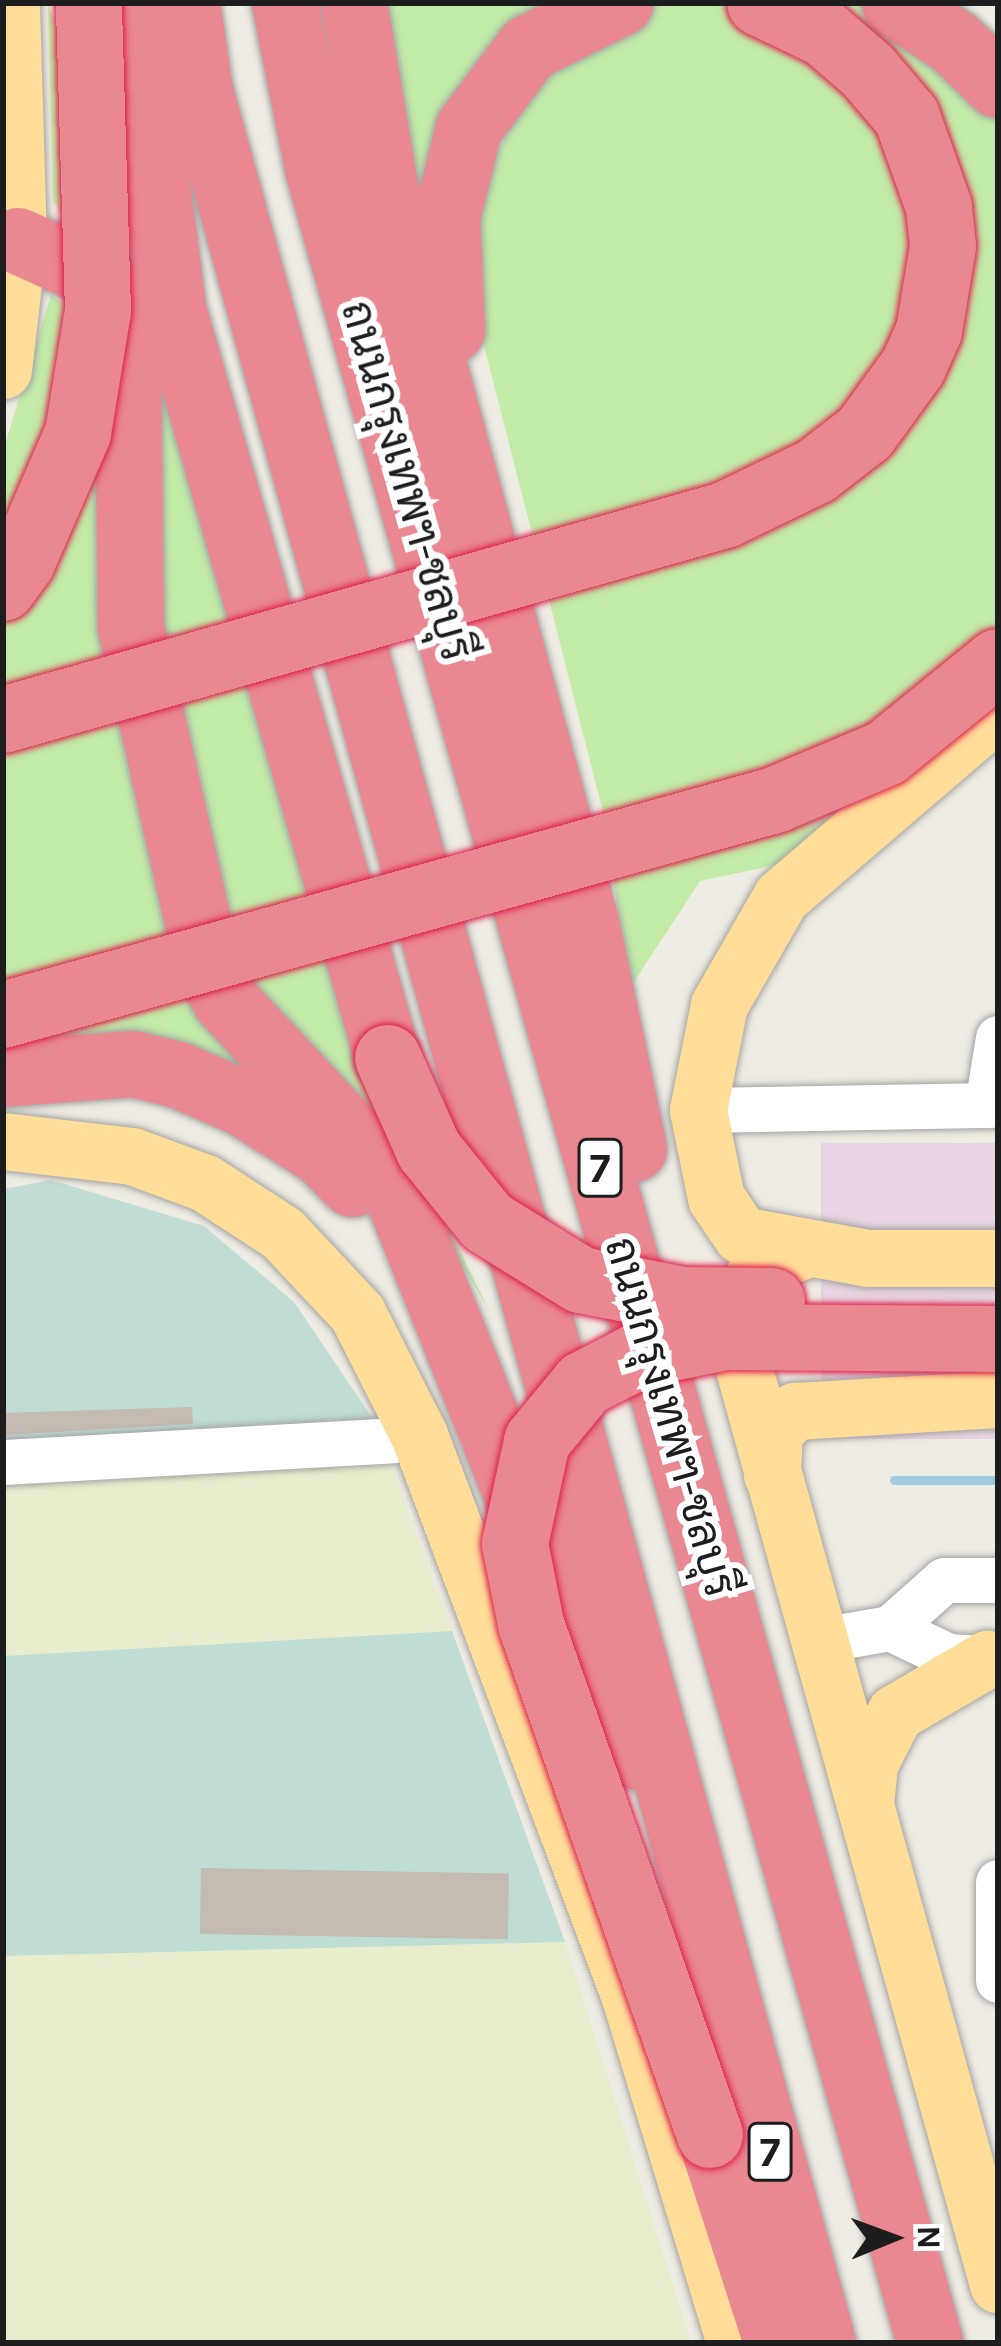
<!DOCTYPE html>
<meta charset="utf-8">
<style>
body{margin:0}
#map{position:relative;width:1001px;height:2346px;overflow:hidden;background:#efece3;font-family:Karla,Sarabun,sans-serif}
div>[style]{position:absolute}
.industrial>*{inset:0;background:#e8d4e2;transform-origin:0 0}
.farmland>*{inset:0;background:#e8eecd}
.grass>*{inset:0;background:#c1eba7}
.wetland>*{inset:0;background:#bfddd3}
.stream>*{height:9px;margin:-4.5px;padding:0 4.5px;transform-origin:4.5px;border-radius:4.5px;background:#a1cade}
.building>*{inset:0;background:#c4bbb2;transform-origin:0 0}
.roads{filter:drop-shadow(0 0 3px #a4a4a4) drop-shadow(0 0 3px #a4a4a4)}
.minor>*{height:45px;margin:-22.5px;padding:0 22.5px;transform-origin:22.5px;border-radius:22.5px;background:#fff}
.major>*{height:57px;margin:-28.5px;padding:0 28.5px;transform-origin:28.5px;border-radius:28.5px;background:#fedd98}
.highway>*{height:66px;margin:-33px;padding:0 33px;transform-origin:33px;border-radius:33px;background:#e98890}
.bridges{filter:drop-shadow(0 0 3px #de1f4c) drop-shadow(0 0 3px #de1f4c)}
.highway-bridge>*{height:66px;margin:-33px;padding:0 33px;transform-origin:33px;border-radius:33px;background:#e98890}
span{translate:-50% -50%;white-space:nowrap;text-align:center;line-height:1.15;-webkit-text-stroke:12px #fff;paint-order:stroke}
.shield-label span{padding:3px 9px;background:#fff;border:3px solid;border-radius:9px;-webkit-text-stroke-width:0}
.shield-label{font-size:42px;color:#1d1d1d;font-weight:700}
.street-label{font-size:45px;color:#1d1d1d}
.frame{position:absolute;inset:0;border:6px solid #1d1d1d;pointer-events:none}
.north{position:absolute;left:833px;top:2178px;width:120px;height:120px;-webkit-text-stroke:9px #fff;paint-order:stroke;rotate:89deg;font-size:33px;font-weight:700;line-height:48px;text-align:center;color:#1d1d1d}
.north::after{content:'';display:block;margin:auto;width:42px;height:54px;background:#1d1d1d;clip-path:polygon(50% 0,100% 100%,50% 72%,0 100%)}
</style>
<div id="map">
<div class="industrial">
<i style="left:821px;top:1143px;width:177px;height:296px"></i>
</div>
<div class="farmland">
<i style="clip-path:polygon(387px 1455px,452px 1631px,3px 1656px,3px 1484px)"></i>
<i style="clip-path:polygon(565px 1942px,691px 2343px,3px 2343px,3px 1956px)"></i>
</div>
<div class="grass">
<i style="clip-path:polygon(48px 3px,176px 423px,429px 1189px,491px 1314px,418px 1190px,243px 979px,146px 622px,139px 326px,53px 201px)"></i>
<i style="clip-path:polygon(373px 3px,960px 3px,998px 34px,998px 691px,780px 864px,700px 881px,630px 988px,603px 812px,476px 314px,474px 242px,493px 159px,513px 122px,413px 227px)"></i>
<i style="clip-path:polygon(51px 295px,76px 314px,108px 373px,99px 552px,281px 1089px,169px 1050px,64px 1036px,3px 1043px,3px 451px)"></i>
</div>
<div class="wetland">
<i style="clip-path:polygon(51px 1180px,204px 1226px,294px 1302px,375px 1422px,387px 1455px,3px 1484px,3px 1189px)"></i>
<i style="clip-path:polygon(452px 1631px,565px 1942px,3px 1956px,3px 1656px)"></i>
</div>
<div class="stream">
<i style="left:894px;top:1480px;width:104px"></i>
</div>
<div class="building">
<i style="clip-path:polygon(192px 1407px,193px 1424px,3px 1435px,3px 1413px)"></i>
<i style="left:201px;top:1868px;width:308px;height:66px;rotate:1deg"></i>
</div>
<div class="roads">
<div class="minor">
<i style="left:987px;top:1105px;width:68px;rotate:-80.7deg"></i>
<i style="left:698px;top:1110px;width:300px;rotate:-1deg"></i>
<i style="left:3px;top:1462px;width:391px;rotate:-3.2deg"></i>
<i style="left:890px;top:1628px;width:72px;rotate:-41.6deg"></i>
<i style="left:944px;top:1580px;width:54px"></i>
<i style="left:821px;top:1640px;width:70px;rotate:-9.9deg"></i>
<i style="left:890px;top:1628px;width:64px;rotate:25.8deg"></i>
<i style="left:948px;top:1656px;width:50px;rotate:3.4deg"></i>
<i style="left:998px;top:1882px;width:98px;rotate:90deg"></i>
</div>
<div class="major">
<i style="left:3px;top:370px;width:130px;rotate:-83.4deg"></i>
<i style="left:18px;top:241px;width:238px;rotate:-91.7deg"></i>
<i style="left:998px;top:711px;width:286px;rotate:139.4deg"></i>
<i style="left:781px;top:897px;width:125px;rotate:119.9deg"></i>
<i style="left:719px;top:1005px;width:107px;rotate:101.3deg"></i>
<i style="left:698px;top:1110px;width:90px;rotate:78.4deg"></i>
<i style="left:716px;top:1198px;width:45px;rotate:56deg"></i>
<i style="left:741px;top:1235px;width:129px;rotate:10.3deg"></i>
<i style="left:868px;top:1258px;width:130px"></i>
<i style="left:3px;top:1141px;width:130px;rotate:6.6deg"></i>
<i style="left:132px;top:1156px;width:78px;rotate:20.3deg"></i>
<i style="left:205px;top:1183px;width:92px;rotate:33deg"></i>
<i style="left:282px;top:1233px;width:110px;rotate:46.8deg"></i>
<i style="left:357px;top:1313px;width:137px;rotate:63.1deg"></i>
<i style="left:419px;top:1435px;width:600px;rotate:69.42deg"></i>
<i style="left:630px;top:1997px;width:362px;rotate:73.1deg"></i>
<i style="left:803px;top:1250px;width:49px;rotate:158.6deg"></i>
<i style="left:757px;top:1268px;width:24px;rotate:114deg"></i>
<i style="left:747px;top:1290px;width:79px;rotate:92.2deg"></i>
<i style="left:744px;top:1369px;width:950px;rotate:74.49deg"></i>
<i style="left:772px;top:1475px;width:44px;rotate:-87.4deg"></i>
<i style="left:774px;top:1431px;width:29px;rotate:-44deg"></i>
<i style="left:795px;top:1411px;width:203px;rotate:-3.4deg"></i>
<i style="left:865px;top:1805px;width:41px;rotate:-84.4deg"></i>
<i style="left:869px;top:1764px;width:57px;rotate:-63deg"></i>
<i style="left:895px;top:1713px;width:107px;rotate:-30.4deg"></i>
</div>
<div class="highway">
<i style="left:134px;top:3px;width:308px;rotate:82.7deg"></i>
<i style="left:173px;top:309px;width:779px;rotate:73.98deg"></i>
<i style="left:187px;top:3px;width:89px;rotate:81.6deg"></i>
<i style="left:200px;top:91px;width:2337px;rotate:74.54deg"></i>
<i style="left:285px;top:3px;width:168px;rotate:78.7deg"></i>
<i style="left:318px;top:168px;width:2259px;rotate:74.28deg"></i>
<i style="left:354px;top:3px;width:187px;rotate:80.4deg"></i>
<i style="left:385px;top:187px;width:763px;rotate:74.73deg"></i>
<i style="left:586px;top:923px;width:231px;rotate:78deg"></i>
<i style="left:895px;top:3px;width:72px;rotate:33.7deg"></i>
<i style="left:955px;top:43px;width:60px;rotate:44.3deg"></i>
<i style="left:18px;top:241px;width:93px;rotate:24.1deg"></i>
<i style="left:103px;top:279px;width:73px;rotate:70.1deg"></i>
<i style="left:128px;top:348px;width:279px;rotate:89.4deg"></i>
<i style="left:131px;top:627px;width:353px;rotate:77.2deg"></i>
<i style="left:209px;top:971px;width:34px;rotate:60deg"></i>
<i style="left:226px;top:1001px;width:242px;rotate:47deg"></i>
<i style="left:391px;top:1178px;width:533px;rotate:68.3deg"></i>
<i style="left:588px;top:1673px;width:97px;rotate:59.7deg"></i>
<i style="left:452px;top:330px;width:113px;rotate:-92.5deg"></i>
<i style="left:447px;top:217px;width:92px;rotate:-76.1deg"></i>
<i style="left:469px;top:128px;width:100px;rotate:-53.1deg"></i>
<i style="left:529px;top:48px;width:102px;rotate:-26.3deg"></i>
<i style="left:3px;top:1074px;width:130px;rotate:-4.4deg"></i>
<i style="left:133px;top:1064px;width:46px;rotate:13.7deg"></i>
<i style="left:178px;top:1075px;width:71px;rotate:23.3deg"></i>
<i style="left:243px;top:1103px;width:93px;rotate:32.3deg"></i>
<i style="left:322px;top:1153px;width:44px;rotate:45deg"></i>
<i style="left:710px;top:2135px;width:219px;rotate:72.1deg"></i>
</div>
</div>
<div class="bridges">
<div class="highway-bridge">
<i style="left:3px;top:588px;width:32px;rotate:-54deg"></i>
<i style="left:22px;top:562px;width:141px;rotate:-66.5deg"></i>
<i style="left:78px;top:433px;width:124px;rotate:-80.7deg"></i>
<i style="left:98px;top:311px;width:308px;rotate:-91.7deg"></i>
<i style="left:3px;top:720px;width:751px;rotate:-15.85deg"></i>
<i style="left:725px;top:515px;width:101px;rotate:-25.8deg"></i>
<i style="left:816px;top:471px;width:62px;rotate:-37.8deg"></i>
<i style="left:865px;top:433px;width:82px;rotate:-54deg"></i>
<i style="left:913px;top:367px;width:39px;rotate:-66deg"></i>
<i style="left:929px;top:331px;width:86px;rotate:-80.6deg"></i>
<i style="left:943px;top:246px;width:39px;rotate:-96deg"></i>
<i style="left:939px;top:207px;width:96px;rotate:-109.6deg"></i>
<i style="left:907px;top:117px;width:60px;rotate:-130.3deg"></i>
<i style="left:868px;top:71px;width:57px;rotate:-139.3deg"></i>
<i style="left:825px;top:34px;width:72px;rotate:-154.5deg"></i>
<i style="left:3px;top:1015px;width:801px;rotate:-15.56deg"></i>
<i style="left:775px;top:800px;width:121px;rotate:-22.9deg"></i>
<i style="left:886px;top:753px;width:144px;rotate:-39.1deg"></i>
<i style="left:388px;top:1058px;width:101px;rotate:66deg"></i>
<i style="left:429px;top:1150px;width:92px;rotate:51.1deg"></i>
<i style="left:487px;top:1222px;width:110px;rotate:31.7deg"></i>
<i style="left:581px;top:1280px;width:105px;rotate:11deg"></i>
<i style="left:684px;top:1300px;width:88px;rotate:0.7deg"></i>
<i style="left:710px;top:2135px;width:541px;rotate:-109.31deg"></i>
<i style="left:531px;top:1624px;width:82px;rotate:-101.3deg"></i>
<i style="left:515px;top:1544px;width:105px;rotate:-77.9deg"></i>
<i style="left:537px;top:1441px;width:74px;rotate:-50.5deg"></i>
<i style="left:584px;top:1384px;width:65px;rotate:-27.3deg"></i>
<i style="left:642px;top:1354px;width:86px;rotate:-11.4deg"></i>
<i style="left:726px;top:1337px;width:272px;rotate:0.4deg"></i>
</div>
</div>
<div class="shield-label">
<span style="left:600px;top:1168px">7</span>
<span style="left:770px;top:2152px">7</span>
</div>
<div class="street-label">
<span style="left:406px;top:481px;rotate:74deg">ถนนกรุงเทพฯ-ชลบุรี</span>
<span style="left:670px;top:1417px;rotate:74deg">ถนนกรุงเทพฯ-ชลบุรี</span>
</div>
<div class="frame"></div>
<div class="north">N</div>
</div>
